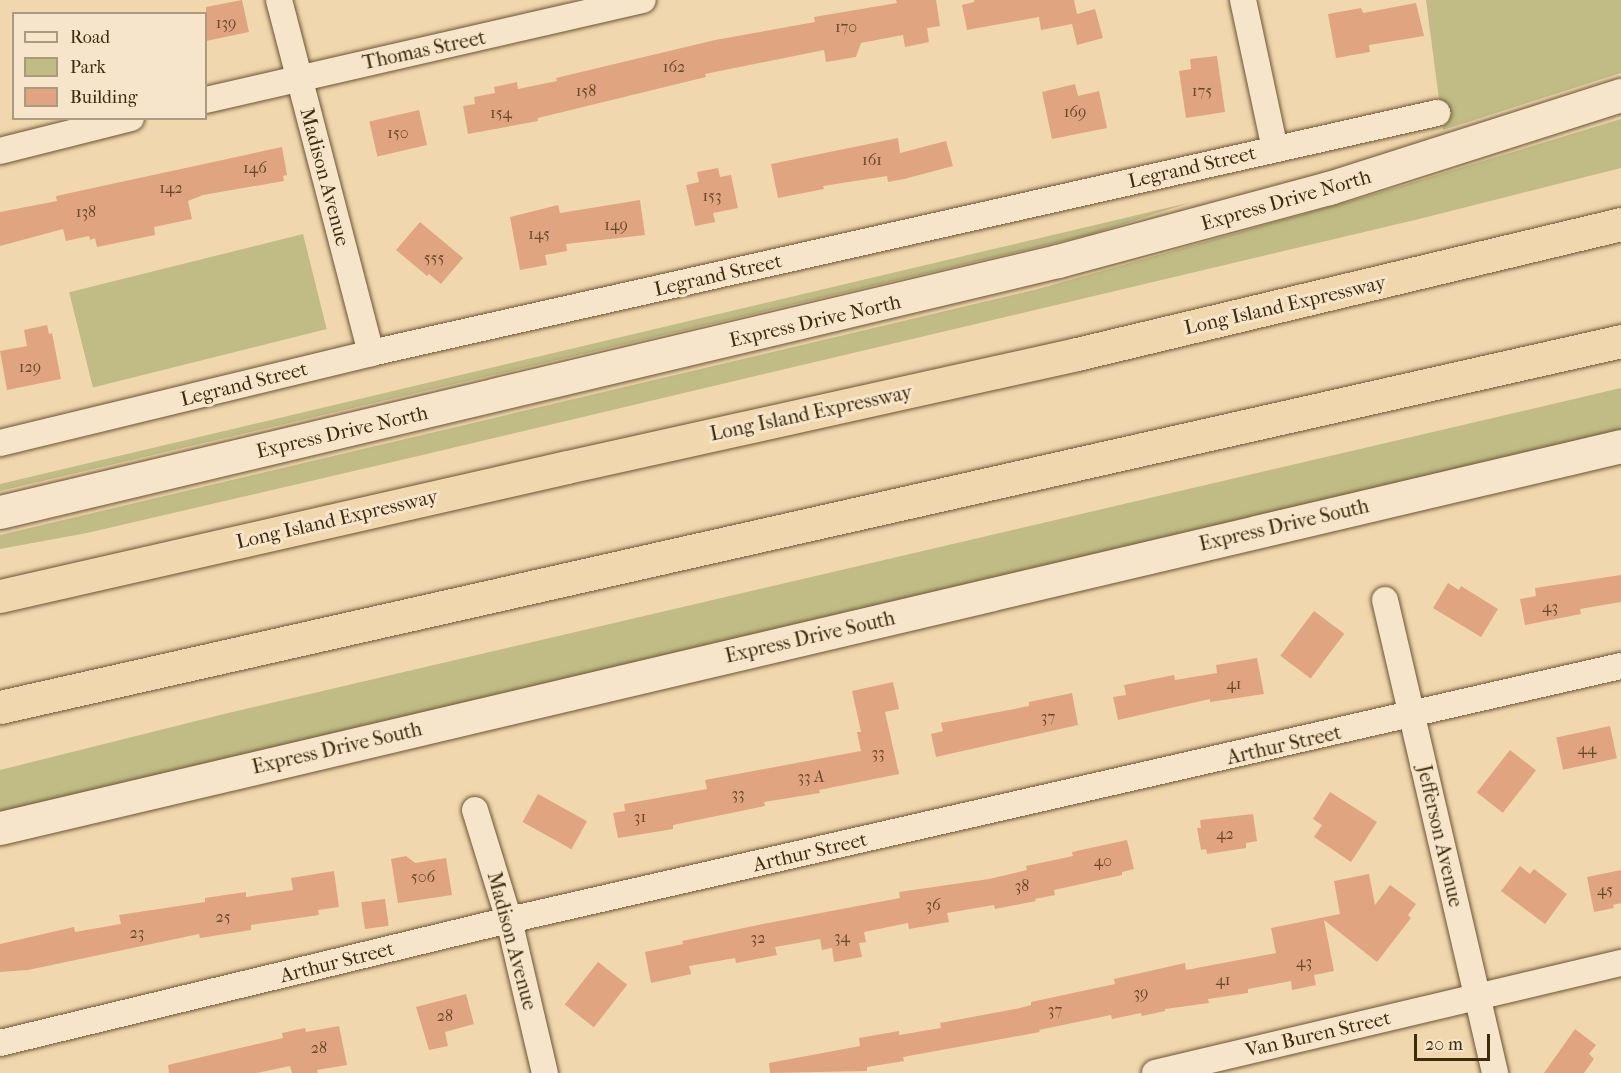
<!DOCTYPE html>
<style>
body{margin:0}
#map{position:relative;width:1621px;height:1073px;overflow:hidden;background:#f1d7ad;font-family:"IM FELL French Canon",serif}
div>[style]{position:absolute}
.green>*{inset:0;background:#c1bc85;transform-origin:0 0}
.building>*{inset:0;background:#e1a480;transform-origin:0 0}
.roads{filter:drop-shadow(0 0 2px #6b5535) drop-shadow(0 0 2px #6b5535)}
.street>*{height:26px;margin:-13px;padding:0 13px;transform-origin:13px;border-radius:13px;background:#f6e5ca}
.secondary>*{height:33px;margin:-16.5px;padding:0 16.5px;transform-origin:16.5px;border-radius:16.5px;background:#f6e5ca}
.highway>*{height:33px;margin:-16.5px;padding:0 16.5px;transform-origin:16.5px;border-radius:16.5px;background:#f1d7ad}
span{translate:-50% -50%;white-space:nowrap;text-align:center;line-height:1.15;-webkit-text-stroke:6px #f6e5ca;paint-order:stroke}
.number-label{font-size:16px;color:#67482a}
.number-label span{-webkit-text-stroke-width:0}
.street-label{font-size:20px;color:#3e2a0d}
.legend{position:absolute;left:12px;top:12px;width:195px;height:108px;box-sizing:border-box;background:#f6e5ca;border:2px solid #ac9a7e;margin:0;padding:8px 10px;list-style:none;font-size:18px;color:#3e2a0d}
.legend li{display:flex;align-items:center;gap:12px;height:30px}
.legend b{width:30px;border:2px solid #ac9a7e}
.scale{position:absolute;left:1414px;top:1034px;width:76px;height:27px;box-sizing:border-box;border:3px solid #3e2a0d;border-top:0;padding-left:8px;font-size:18px;line-height:21px;white-space:nowrap;color:#3e2a0d;-webkit-text-stroke:4px #f6e5ca;paint-order:stroke}
</style>
<div id="map">
<div class="green">
<i style="clip-path:polygon(1426px 0,1621px 0,1621px 73px,1443px 130px)"></i>
<i style="clip-path:polygon(1621px 119px,1621px 168px,1419px 219px,414px 457px,87px 533px,0 549px,0 535px,1038px 289px,1368px 196px)"></i>
<i style="clip-path:polygon(1192px 202px,1089px 235px,0 491px,0 484px)"></i>
<i style="left:303px;top:234px;width:98px;height:241px;rotate:76deg"></i>
<i style="clip-path:polygon(1621px 388px,1621px 435px,0 814px,0 770px,224px 714px)"></i>
</div>
<div class="building">
<i style="clip-path:polygon(242px 0,249px 32px,206px 41px,206px 7px)"></i>
<i style="clip-path:polygon(896px 0,936px 0,940px 26px,927px 28px,929px 42px,905px 47px,903px 35px,861px 43px,856px 57px,826px 62px,824px 50px,705px 74px,706px 77px,538px 118px,538px 121px,468px 134px,463px 106px,475px 104px,474px 97px,495px 93px,494px 87px,517px 82px,518px 89px,557px 81px,556px 78px,715px 40px,815px 22px,814px 17px,897px 3px)"></i>
<i style="clip-path:polygon(974px 0,1074px 0,1077px 14px,1095px 9px,1103px 38px,1077px 45px,1072px 24px,1041px 30px,1039px 17px,967px 30px,962px 5px,974px 2px)"></i>
<i style="clip-path:polygon(1416px 3px,1424px 36px,1369px 45px,1370px 52px,1336px 58px,1328px 14px,1361px 8px,1363px 13px)"></i>
<i style="clip-path:polygon(1217px 56px,1225px 112px,1186px 118px,1179px 71px,1191px 69px,1190px 59px)"></i>
<i style="clip-path:polygon(1075px 84px,1078px 96px,1099px 91px,1107px 128px,1052px 139px,1042px 92px)"></i>
<i style="left:419px;top:110px;width:36px;height:51px;rotate:77deg"></i>
<i style="clip-path:polygon(898px 138px,900px 153px,946px 141px,953px 166px,904px 179px,888px 182px,887px 176px,823px 186px,824px 189px,778px 198px,771px 164px)"></i>
<i style="clip-path:polygon(282px 147px,287px 175px,283px 176px,284px 181px,203px 195px,188px 201px,192px 219px,154px 227px,155px 235px,97px 247px,95px 238px,90px 240px,89px 236px,66px 241px,63px 229px,0 246px,0 212px,57px 201px,56px 196px)"></i>
<i style="clip-path:polygon(718px 168px,720px 177px,731px 175px,738px 208px,713px 213px,715px 222px,695px 226px,686px 185px,699px 182px,697px 172px)"></i>
<i style="clip-path:polygon(640px 200px,645px 235px,566px 244px,567px 251px,545px 255px,547px 265px,520px 270px,510px 217px,558px 205px,560px 213px)"></i>
<i style="clip-path:polygon(420px 222px,463px 258px,441px 284px,429px 274px,427px 276px,396px 250px)"></i>
<i style="clip-path:polygon(47px 325px,49px 334px,52px 333px,61px 379px,7px 390px,0 351px,27px 346px,24px 330px)"></i>
<i style="clip-path:polygon(1621px 575px,1621px 602px,1580px 609px,1581px 614px,1525px 625px,1520px 599px,1536px 596px,1535px 588px)"></i>
<i style="clip-path:polygon(1448px 583px,1459px 590px,1461px 586px,1498px 609px,1481px 637px,1433px 608px)"></i>
<i style="left:1314px;top:611px;width:38px;height:56px;rotate:37deg"></i>
<i style="clip-path:polygon(1257px 658px,1264px 694px,1210px 702px,1210px 699px,1118px 720px,1113px 697px,1126px 695px,1124px 685px,1174px 675px,1175px 680px,1217px 673px,1216px 665px)"></i>
<i style="clip-path:polygon(893px 682px,899px 709px,885px 712px,899px 774px,819px 790px,820px 793px,764px 802px,765px 806px,673px 825px,673px 829px,618px 838px,613px 813px,625px 811px,624px 804px,707px 789px,705px 780px,861px 751px,857px 732px,861px 732px,852px 691px)"></i>
<i style="clip-path:polygon(1072px 693px,1078px 725px,936px 757px,931px 734px,943px 731px,941px 723px,1029px 706px,1029px 702px)"></i>
<i style="left:1610px;top:726px;width:33px;height:55px;rotate:78deg"></i>
<i style="left:1510px;top:750px;width:33px;height:54px;rotate:38deg"></i>
<i style="clip-path:polygon(1330px 792px,1377px 822px,1351px 862px,1314px 837px,1322px 825px,1313px 819px)"></i>
<i style="left:538px;top:794px;width:56px;height:32px;rotate:29deg"></i>
<i style="clip-path:polygon(1253px 814px,1257px 841px,1246px 843px,1246px 848px,1207px 854px,1206px 849px,1201px 850px,1197px 828px,1201px 828px,1200px 820px)"></i>
<i style="clip-path:polygon(1127px 840px,1134px 869px,1122px 872px,1122px 875px,1054px 890px,1055px 895px,1035px 899px,1036px 901px,995px 909px,994px 905px,947px 913px,949px 922px,909px 929px,908px 923px,864px 932px,866px 942px,859px 943px,862px 957px,834px 962px,832px 948px,822px 950px,820px 939px,775px 947px,777px 955px,736px 963px,735px 958px,689px 966px,691px 974px,651px 983px,645px 952px,683px 944px,682px 941px,768px 923px,900px 898px,899px 892px,989px 879px,1027px 870px,1026px 866px,1073px 856px,1072px 852px)"></i>
<i style="clip-path:polygon(406px 856px,415px 863px,446px 858px,452px 895px,398px 903px,391px 859px)"></i>
<i style="clip-path:polygon(1520px 866px,1530px 874px,1534px 869px,1567px 894px,1545px 924px,1501px 891px)"></i>
<i style="clip-path:polygon(1621px 870px,1621px 903px,1613px 905px,1614px 908px,1594px 912px,1587px 877px)"></i>
<i style="clip-path:polygon(334px 871px,339px 907px,318px 910px,319px 915px,251px 925px,251px 930px,200px 938px,199px 934px,28px 970px,0 972px,0 944px,74px 927px,75px 932px,121px 924px,119px 915px,205px 902px,205px 898px,246px 892px,246px 897px,293px 890px,291px 878px)"></i>
<i style="clip-path:polygon(1369px 874px,1375px 905px,1390px 885px,1416px 904px,1408px 915px,1411px 918px,1377px 962px,1324px 920px,1334px 971px,1314px 975px,1316px 985px,1292px 990px,1291px 981px,1248px 989px,1248px 993px,1208px 999px,1209px 1003px,1165px 1009px,1165px 1011px,1142px 1016px,1141px 1013px,1112px 1019px,1111px 1015px,1039px 1030px,1040px 1032px,903px 1057px,904px 1061px,867px 1067px,867px 1071px,770px 1073px,769px 1063px,860px 1046px,859px 1038px,899px 1031px,899px 1035px,941px 1028px,940px 1023px,1020px 1008px,1031px 1005px,1031px 1002px,1115px 984px,1114px 979px,1185px 963px,1186px 970px,1276px 953px,1271px 928px,1340px 914px,1334px 881px)"></i>
<i style="left:385px;top:899px;width:27px;height:24px;rotate:82deg"></i>
<i style="left:598px;top:962px;width:37px;height:54px;rotate:38deg"></i>
<i style="clip-path:polygon(466px 994px,474px 1024px,445px 1032px,448px 1046px,429px 1050px,416px 1007px)"></i>
<i style="clip-path:polygon(339px 1026px,347px 1065px,317px 1070px,318px 1073px,292px 1073px,290px 1066px,257px 1073px,169px 1073px,168px 1065px,283px 1038px,282px 1033px,305px 1028px,306px 1032px)"></i>
<i style="clip-path:polygon(1575px 1029px,1596px 1045px,1589px 1054px,1594px 1059px,1584px 1073px,1544px 1073px)"></i>
</div>
<div class="roads">
<div class="street">
<i style="left:279px;top:0;width:365px;rotate:75.4deg"></i>
<i style="left:1243px;top:0;width:152px;rotate:77.9deg"></i>
<i style="left:206px;top:100px;width:448px;rotate:-12.9deg"></i>
<i style="left:0;top:151px;width:135px;rotate:-14.1deg"></i>
<i style="left:0;top:443px;width:382px;rotate:-13.6deg"></i>
<i style="left:371px;top:353px;width:1093px;rotate:-12.69deg"></i>
<i style="left:1385px;top:600px;width:486px;rotate:76.9deg"></i>
<i style="left:475px;top:810px;width:115px;rotate:72.8deg"></i>
<i style="left:509px;top:920px;width:157px;rotate:76.8deg"></i>
<i style="left:0;top:1043px;width:524px;rotate:-13.59deg"></i>
<i style="left:509px;top:920px;width:1141px;rotate:-12.87deg"></i>
<i style="left:1155px;top:1073px;width:479px;rotate:-13.3deg"></i>
</div>
<div class="secondary">
<i style="left:0;top:512px;width:1087px;rotate:-13.35deg"></i>
<i style="left:1058px;top:261px;width:281px;rotate:-15.1deg"></i>
<i style="left:1329px;top:188px;width:306px;rotate:-17.7deg"></i>
<i style="left:0;top:828px;width:1665px;rotate:-13.26deg"></i>
</div>
<div class="highway">
<i style="left:0;top:596px;width:581px;rotate:-12.82deg"></i>
<i style="left:567px;top:467px;width:522px;rotate:-12.49deg"></i>
<i style="left:1077px;top:354px;width:559px;rotate:-13.44deg"></i>
<i style="left:0;top:707px;width:1662px;rotate:-12.72deg"></i>
</div>
</div>
<div class="number-label">
<span style="left:226px;top:23px">139</span>
<span style="left:846px;top:27px">170</span>
<span style="left:674px;top:67px">162</span>
<span style="left:586px;top:91px">158</span>
<span style="left:1202px;top:91px">175</span>
<span style="left:1075px;top:112px">169</span>
<span style="left:501px;top:113px">154</span>
<span style="left:398px;top:133px">150</span>
<span style="left:872px;top:160px">161</span>
<span style="left:255px;top:168px">146</span>
<span style="left:171px;top:188px">142</span>
<span style="left:712px;top:196px">153</span>
<span style="left:86px;top:212px">138</span>
<span style="left:616px;top:225px">149</span>
<span style="left:539px;top:234px">145</span>
<span style="left:434px;top:258px">555</span>
<span style="left:30px;top:367px">129</span>
<span style="left:1550px;top:607px">43</span>
<span style="left:1234px;top:684px">41</span>
<span style="left:1048px;top:717px">37</span>
<span style="left:1587px;top:749px">44</span>
<span style="left:878px;top:753px">33</span>
<span style="left:811px;top:777px">33 A</span>
<span style="left:738px;top:794px">33</span>
<span style="left:640px;top:817px">31</span>
<span style="left:1225px;top:834px">42</span>
<span style="left:1103px;top:861px">40</span>
<span style="left:423px;top:877px">506</span>
<span style="left:1022px;top:886px">38</span>
<span style="left:1605px;top:890px">45</span>
<span style="left:933px;top:905px">36</span>
<span style="left:223px;top:917px">25</span>
<span style="left:137px;top:933px">23</span>
<span style="left:842px;top:937px">34</span>
<span style="left:758px;top:938px">32</span>
<span style="left:1304px;top:962px">43</span>
<span style="left:1223px;top:980px">41</span>
<span style="left:1141px;top:993px">39</span>
<span style="left:1055px;top:1010px">37</span>
<span style="left:445px;top:1016px">28</span>
<span style="left:319px;top:1048px">28</span>
</div>
<div class="street-label">
<span style="left:424px;top:50px;rotate:-12deg">Thomas Street</span>
<span style="left:1192px;top:167px;rotate:-13deg">Legrand Street</span>
<span style="left:325px;top:177px;rotate:75deg">Madison Avenue</span>
<span style="left:1286px;top:200px;rotate:-16deg">Express Drive North</span>
<span style="left:718px;top:275px;rotate:-13deg">Legrand Street</span>
<span style="left:1285px;top:305px;rotate:-13deg">Long Island Expressway</span>
<span style="left:815px;top:321px;rotate:-13deg">Express Drive North</span>
<span style="left:244px;top:384px;rotate:-14deg">Legrand Street</span>
<span style="left:811px;top:413px;rotate:-12deg">Long Island Expressway</span>
<span style="left:342px;top:432px;rotate:-13deg">Express Drive North</span>
<span style="left:337px;top:519px;rotate:-13deg">Long Island Expressway</span>
<span style="left:1284px;top:525px;rotate:-13deg">Express Drive South</span>
<span style="left:810px;top:637px;rotate:-13deg">Express Drive South</span>
<span style="left:1284px;top:745px;rotate:-13deg">Arthur Street</span>
<span style="left:337px;top:748px;rotate:-13deg">Express Drive South</span>
<span style="left:1440px;top:836px;rotate:77deg">Jefferson Avenue</span>
<span style="left:810px;top:852px;rotate:-13deg">Arthur Street</span>
<span style="left:512px;top:941px;rotate:75deg">Madison Avenue</span>
<span style="left:337px;top:962px;rotate:-14deg">Arthur Street</span>
<span style="left:1318px;top:1034px;rotate:-13deg">Van Buren Street</span>
</div>
<ul class="legend">
<li><b style="height:8px;background:#f6e5ca"></b>Road</li>
<li><b style="height:16px;background:#c1bc85"></b>Park</li>
<li><b style="height:16px;background:#e1a480"></b>Building</li>
</ul>
<div class="scale">20 m</div>
</div>
